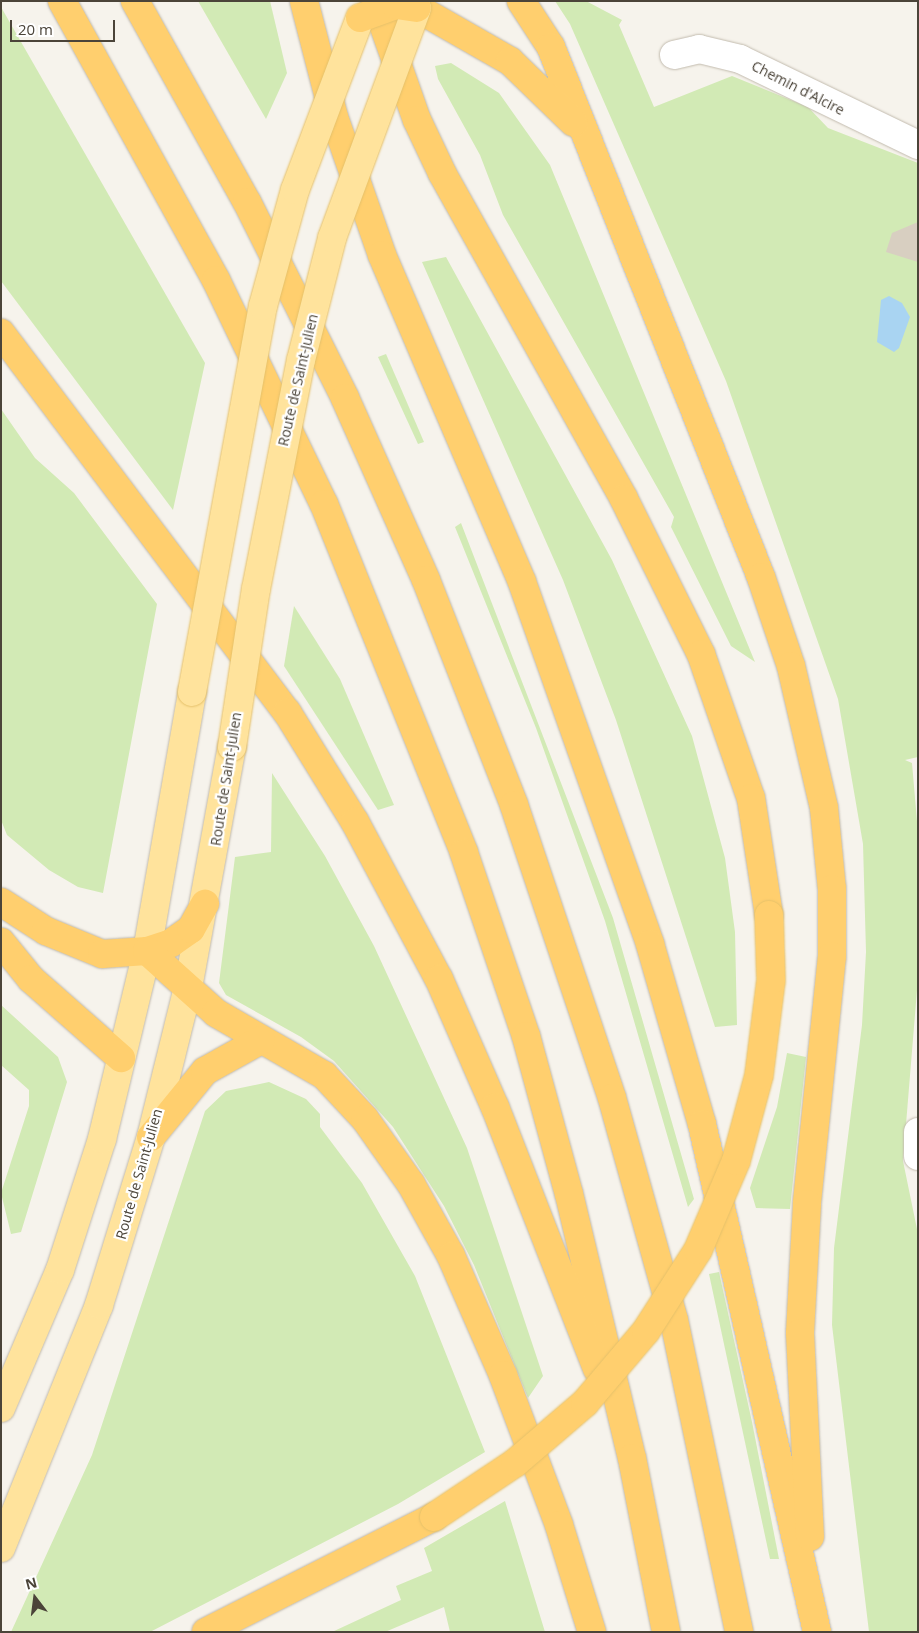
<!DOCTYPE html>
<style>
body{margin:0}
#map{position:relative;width:919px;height:1633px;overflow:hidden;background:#f6f3ec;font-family:"Open Sans",sans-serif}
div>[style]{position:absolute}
.green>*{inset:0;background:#d2eab5}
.water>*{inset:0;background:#a9d4f2}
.building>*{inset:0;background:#d8cfc1}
.roads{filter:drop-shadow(0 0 1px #c2bbae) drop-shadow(0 0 1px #c2bbae)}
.street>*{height:28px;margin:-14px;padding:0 14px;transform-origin:14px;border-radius:14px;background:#fff}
.primary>*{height:28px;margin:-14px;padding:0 14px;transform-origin:14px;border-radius:14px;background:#ffe39c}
.highway>*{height:28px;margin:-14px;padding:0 14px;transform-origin:14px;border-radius:14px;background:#ffcf6e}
.bridges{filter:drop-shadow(0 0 1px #e6c16a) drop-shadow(0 0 1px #e6c16a)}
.primary-bridge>*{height:28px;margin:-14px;padding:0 14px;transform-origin:14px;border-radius:14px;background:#ffe39c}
.highway-bridge>*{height:28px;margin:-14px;padding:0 14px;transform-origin:14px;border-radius:14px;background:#ffcf6e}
span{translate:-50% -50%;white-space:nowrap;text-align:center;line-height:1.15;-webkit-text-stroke:4.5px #fff;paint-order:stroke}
.street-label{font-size:14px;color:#4b4439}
.frame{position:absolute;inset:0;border:2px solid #4b4439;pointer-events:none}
.north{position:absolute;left:10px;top:1573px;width:50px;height:50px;-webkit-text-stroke:4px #fff;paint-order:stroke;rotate:345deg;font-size:14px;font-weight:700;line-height:20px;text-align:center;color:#4b4439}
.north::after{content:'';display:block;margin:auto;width:18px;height:22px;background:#4b4439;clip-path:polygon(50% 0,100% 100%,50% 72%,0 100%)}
.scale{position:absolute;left:10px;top:20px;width:105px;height:22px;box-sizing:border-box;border:2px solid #4b4439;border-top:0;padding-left:6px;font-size:15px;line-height:18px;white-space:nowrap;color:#4b4439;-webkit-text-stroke:4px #fff;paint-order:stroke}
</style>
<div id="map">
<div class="green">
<i style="clip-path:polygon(198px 1px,270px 1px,287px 73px,266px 119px)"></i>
<i style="clip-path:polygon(555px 1px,586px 1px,622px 20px,619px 25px,654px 107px,732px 76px,808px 107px,828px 128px,918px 163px,918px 757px,905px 760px,912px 763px,918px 833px,918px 978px,903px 1161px,918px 1234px,918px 1632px,869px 1632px,832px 1325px,834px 1248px,862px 1025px,866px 952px,863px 844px,838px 699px,726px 381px,570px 24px)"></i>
<i style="clip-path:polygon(1px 7px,205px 363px,173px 510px,1px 281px)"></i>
<i style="clip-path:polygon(451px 63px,499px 93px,550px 165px,755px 662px,731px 646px,671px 527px,674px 517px,503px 215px,480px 155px,438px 79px,435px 66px)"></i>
<i style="clip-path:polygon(446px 257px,612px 560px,692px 736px,725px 858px,735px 932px,737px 1025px,715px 1027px,616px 720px,563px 580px,422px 262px)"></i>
<i style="clip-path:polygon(386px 354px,424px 442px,418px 444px,378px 357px)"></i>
<i style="clip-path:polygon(1px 409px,35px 458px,74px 493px,157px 604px,103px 893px,78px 887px,49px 870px,7px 835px,1px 820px)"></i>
<i style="clip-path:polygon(461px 523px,613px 918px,694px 1199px,688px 1207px,605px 921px,536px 728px,455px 527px)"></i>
<i style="clip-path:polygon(294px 606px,340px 679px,394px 805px,378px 810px,284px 666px)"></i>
<i style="clip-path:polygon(272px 773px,325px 856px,374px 946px,467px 1148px,543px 1376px,528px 1398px,474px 1265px,444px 1206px,393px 1127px,334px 1061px,301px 1037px,226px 995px,219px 983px,235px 857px,271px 852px)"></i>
<i style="clip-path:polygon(1px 1005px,58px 1057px,67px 1082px,21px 1232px,11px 1234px,1px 1193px,29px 1106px,29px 1090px,1px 1065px)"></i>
<i style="clip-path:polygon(787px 1053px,806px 1057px,790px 1209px,756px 1208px,750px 1188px,777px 1107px)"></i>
<i style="clip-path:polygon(269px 1082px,306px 1099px,320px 1114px,320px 1127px,362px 1183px,415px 1276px,485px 1452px,398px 1504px,150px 1632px,11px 1632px,92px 1455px,205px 1111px,226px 1091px)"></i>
<i style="clip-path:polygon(719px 1272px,752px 1422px,779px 1559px,770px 1559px,709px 1274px)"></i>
<i style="clip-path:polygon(505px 1501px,545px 1632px,450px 1632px,444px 1607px,385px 1632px,332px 1632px,401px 1600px,396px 1586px,432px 1571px,424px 1548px)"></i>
</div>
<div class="water">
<i style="clip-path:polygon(889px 296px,902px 303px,910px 317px,899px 348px,894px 352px,877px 342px,881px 300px)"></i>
</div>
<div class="building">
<i style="clip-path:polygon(918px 222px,918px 262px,886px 252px,892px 233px)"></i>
</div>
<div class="roads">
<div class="street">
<i style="left:674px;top:55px;width:26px;rotate:-13deg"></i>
<i style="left:699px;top:49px;width:42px;rotate:13.7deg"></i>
<i style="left:740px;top:59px;width:198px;rotate:25.8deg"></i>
<i style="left:918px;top:1132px;width:24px;rotate:90deg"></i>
</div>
<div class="primary">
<i style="left:1px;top:1408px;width:150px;rotate:-66.9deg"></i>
<i style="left:60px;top:1270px;width:138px;rotate:-72.2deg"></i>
<i style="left:102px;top:1139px;width:193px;rotate:-76.5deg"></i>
<i style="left:147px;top:951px;width:263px;rotate:-80.1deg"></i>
<i style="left:1px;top:1548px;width:262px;rotate:-68deg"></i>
<i style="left:99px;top:1305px;width:176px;rotate:-72.8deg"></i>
<i style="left:151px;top:1137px;width:154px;rotate:-76.1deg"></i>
<i style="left:188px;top:988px;width:245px;rotate:-79.7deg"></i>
</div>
<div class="highway">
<i style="left:62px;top:1px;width:319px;rotate:61.1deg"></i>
<i style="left:216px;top:280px;width:249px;rotate:64.3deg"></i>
<i style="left:324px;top:504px;width:376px;rotate:68.1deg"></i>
<i style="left:464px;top:853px;width:193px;rotate:71.3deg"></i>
<i style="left:526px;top:1036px;width:164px;rotate:74.8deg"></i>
<i style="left:569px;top:1194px;width:271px;rotate:76.6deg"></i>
<i style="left:632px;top:1458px;width:177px;rotate:78.9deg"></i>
<i style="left:135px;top:1px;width:230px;rotate:60.9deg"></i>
<i style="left:247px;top:202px;width:219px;rotate:63.4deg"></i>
<i style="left:345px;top:398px;width:199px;rotate:66deg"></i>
<i style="left:426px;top:580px;width:242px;rotate:68.6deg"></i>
<i style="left:514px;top:805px;width:309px;rotate:71.5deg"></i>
<i style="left:612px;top:1098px;width:230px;rotate:74.4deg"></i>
<i style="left:674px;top:1320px;width:319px;rotate:78.2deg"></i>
<i style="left:304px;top:1px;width:120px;rotate:75.5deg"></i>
<i style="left:334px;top:117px;width:146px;rotate:70.8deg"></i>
<i style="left:382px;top:255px;width:356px;rotate:66.8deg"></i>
<i style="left:522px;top:582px;width:384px;rotate:70.5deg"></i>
<i style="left:650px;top:944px;width:187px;rotate:73.9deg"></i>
<i style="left:702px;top:1124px;width:521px;rotate:77.24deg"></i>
<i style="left:375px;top:1px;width:126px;rotate:70.6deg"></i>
<i style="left:417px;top:120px;width:59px;rotate:64.7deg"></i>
<i style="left:442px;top:173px;width:373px;rotate:60.8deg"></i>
<i style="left:624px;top:499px;width:173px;rotate:63.6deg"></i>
<i style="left:701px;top:654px;width:152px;rotate:70.9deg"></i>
<i style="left:751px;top:798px;width:118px;rotate:81.3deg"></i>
<i style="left:521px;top:1px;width:55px;rotate:56.9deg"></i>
<i style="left:551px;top:47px;width:570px;rotate:68.39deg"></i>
<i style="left:761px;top:577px;width:94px;rotate:71.4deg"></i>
<i style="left:791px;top:666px;width:146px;rotate:76.9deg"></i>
<i style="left:824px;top:808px;width:81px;rotate:84.4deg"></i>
<i style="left:832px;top:889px;width:67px;rotate:90deg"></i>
<i style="left:832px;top:956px;width:249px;rotate:95.8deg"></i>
<i style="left:807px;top:1204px;width:129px;rotate:93.1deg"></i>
<i style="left:800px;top:1333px;width:204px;rotate:87.2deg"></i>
<i style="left:417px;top:8px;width:107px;rotate:29.7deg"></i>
<i style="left:510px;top:61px;width:88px;rotate:44.1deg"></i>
<i style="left:1px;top:333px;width:475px;rotate:53deg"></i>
<i style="left:287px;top:712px;width:129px;rotate:58.3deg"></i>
<i style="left:355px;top:822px;width:178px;rotate:61.9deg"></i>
<i style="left:439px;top:979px;width:140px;rotate:66.4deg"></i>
<i style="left:495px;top:1107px;width:281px;rotate:68.7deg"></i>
<i style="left:1px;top:902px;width:54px;rotate:32.8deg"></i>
<i style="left:46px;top:931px;width:61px;rotate:22.3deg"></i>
<i style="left:102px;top:954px;width:45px;rotate:-3.8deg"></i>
<i style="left:147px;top:951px;width:25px;rotate:-18deg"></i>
<i style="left:171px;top:943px;width:24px;rotate:-35deg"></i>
<i style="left:191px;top:929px;width:29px;rotate:-61deg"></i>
<i style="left:1px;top:942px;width:48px;rotate:51deg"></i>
<i style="left:31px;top:979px;width:120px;rotate:41.3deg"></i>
<i style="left:147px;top:951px;width:93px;rotate:41.9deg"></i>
<i style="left:216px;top:1013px;width:125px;rotate:29.9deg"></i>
<i style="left:324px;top:1075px;width:60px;rotate:47deg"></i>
<i style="left:365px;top:1119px;width:80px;rotate:54.7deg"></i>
<i style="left:411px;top:1184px;width:82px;rotate:60.9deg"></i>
<i style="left:451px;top:1256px;width:130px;rotate:66.4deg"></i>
<i style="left:503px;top:1375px;width:160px;rotate:69.5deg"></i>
<i style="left:559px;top:1525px;width:112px;rotate:72.9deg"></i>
<i style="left:151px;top:1137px;width:85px;rotate:-50.7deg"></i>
<i style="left:205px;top:1071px;width:64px;rotate:-29deg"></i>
<i style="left:206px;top:1632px;width:255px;rotate:-26.8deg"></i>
</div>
</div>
<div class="bridges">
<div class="primary-bridge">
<i style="left:192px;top:692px;width:392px;rotate:-79.6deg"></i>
<i style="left:263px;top:306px;width:120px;rotate:-74.6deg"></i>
<i style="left:295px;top:190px;width:184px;rotate:-69.3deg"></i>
<i style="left:232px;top:747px;width:160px;rotate:-81.4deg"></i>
<i style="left:256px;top:589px;width:233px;rotate:-78.9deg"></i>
<i style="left:301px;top:360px;width:126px;rotate:-75.7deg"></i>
<i style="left:332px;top:238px;width:245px;rotate:-69.7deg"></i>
</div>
<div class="highway-bridge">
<i style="left:360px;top:18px;width:38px;rotate:-20deg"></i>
<i style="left:396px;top:5px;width:21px;rotate:8deg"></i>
<i style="left:434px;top:1517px;width:97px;rotate:-33.7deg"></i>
<i style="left:515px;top:1463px;width:92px;rotate:-40.6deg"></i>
<i style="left:585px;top:1403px;width:94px;rotate:-49.7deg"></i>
<i style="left:646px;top:1331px;width:96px;rotate:-57.3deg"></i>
<i style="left:698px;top:1250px;width:97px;rotate:-66.9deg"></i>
<i style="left:736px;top:1161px;width:89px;rotate:-75deg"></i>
<i style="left:759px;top:1075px;width:96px;rotate:-82.8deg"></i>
<i style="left:771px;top:980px;width:65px;rotate:-91.8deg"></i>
</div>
</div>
<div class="street-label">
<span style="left:798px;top:88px;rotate:27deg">Chemin d'Alcire</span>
<span style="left:298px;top:380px;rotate:-77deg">Route de Saint-Julien</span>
<span style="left:226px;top:779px;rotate:-81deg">Route de Saint-Julien</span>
<span style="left:139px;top:1174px;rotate:-74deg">Route de Saint-Julien</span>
</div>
<div class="frame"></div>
<div class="north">N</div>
<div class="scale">20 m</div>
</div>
